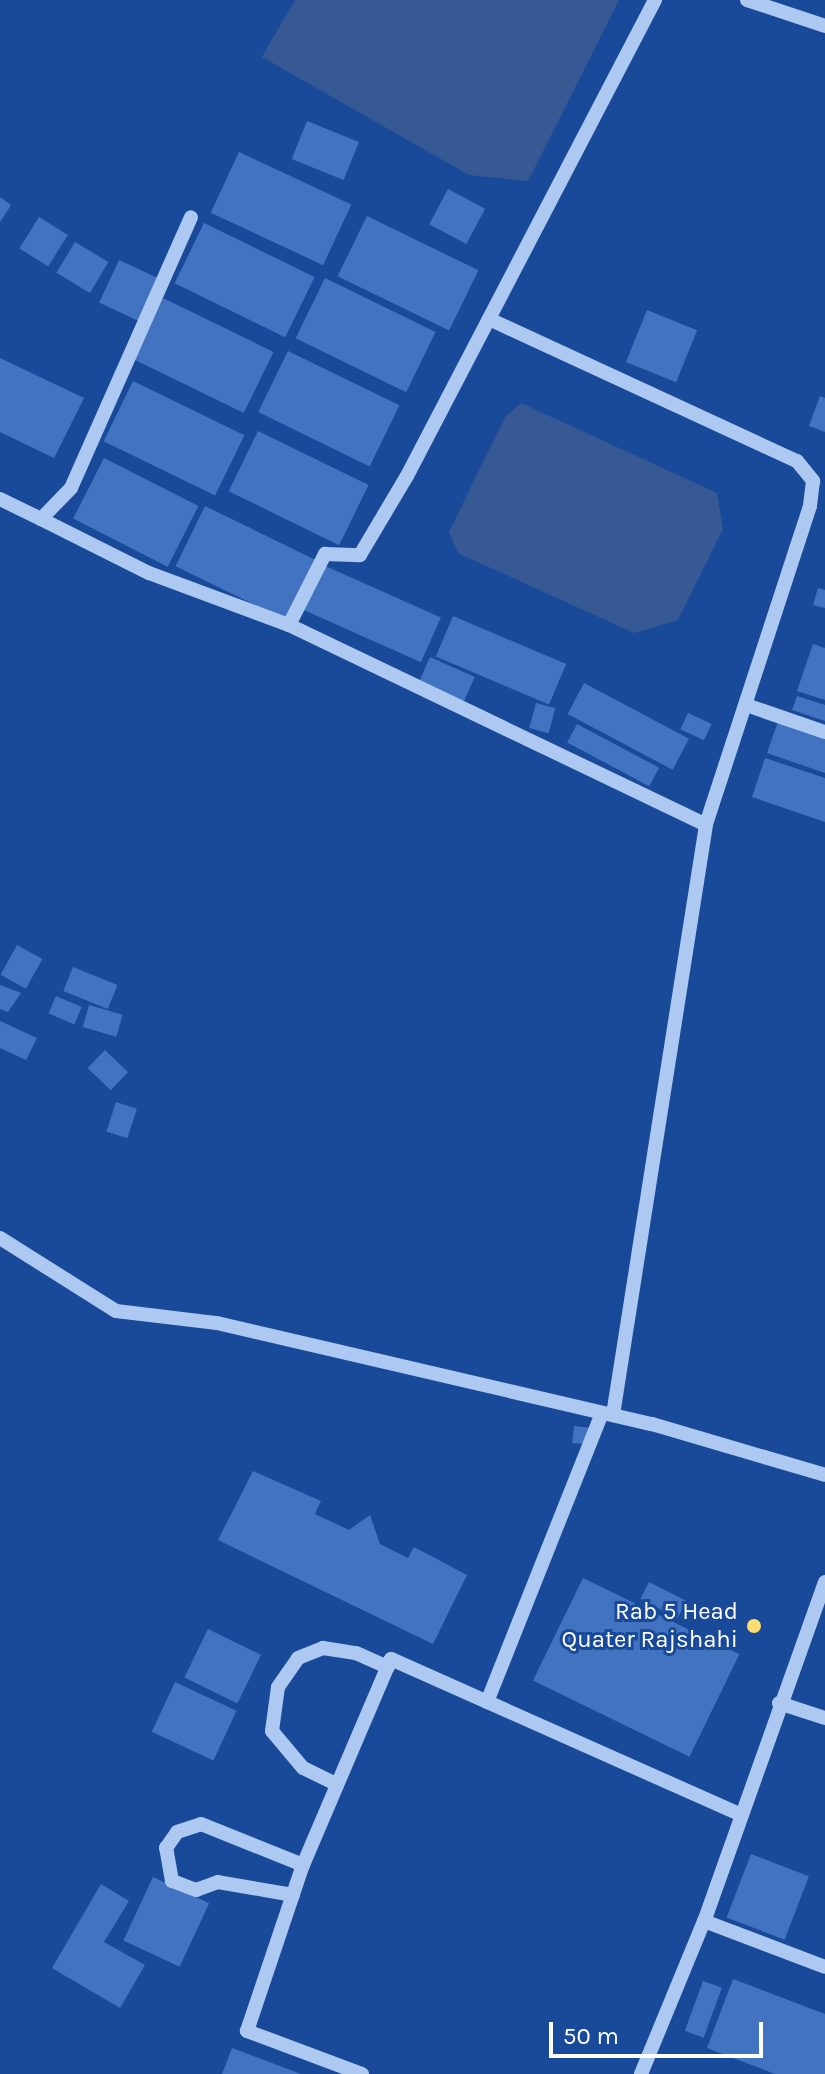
<!DOCTYPE html>
<style>
body{margin:0}
#map{position:relative;width:825px;height:2074px;overflow:hidden;background:#194a9a;font-family:Karla,sans-serif}
div>[style]{position:absolute}
.water>*{inset:0;background:#365994}
.building>*{inset:0;background:#4173c1;transform-origin:0 0}
.minor>*{height:14px;margin:-7px;padding:0 7px;transform-origin:7px;border-radius:7px;background:#aec9f1}
.dots>*{width:22px;height:22px;translate:-50% -50%;box-sizing:border-box;border:4px solid #194a9a;border-radius:50%}
span{translate:-50% -50%;white-space:nowrap;text-align:center;line-height:1.15;-webkit-text-stroke:6px #194a9a;paint-order:stroke}
.poi-label{font-size:24px;color:#fff}
.right{translate:-100% -50%;text-align:right}
.scale{position:absolute;left:549px;top:2022px;width:214px;height:36px;box-sizing:border-box;border:4px solid #fff;border-top:0;padding-left:10px;font-size:24px;line-height:28px;white-space:nowrap;color:#fff;-webkit-text-stroke:6px #194a9a;paint-order:stroke}
</style>
<div id="map">
<div class="water">
<i style="clip-path:polygon(295px 0,619px 0,528px 181px,469px 175px,262px 57px)"></i>
<i style="clip-path:polygon(521px 403px,717px 493px,723px 529px,678px 620px,634px 633px,458px 553px,449px 532px,505px 417px)"></i>
</div>
<div class="building">
<i style="left:307px;top:121px;width:56px;height:41px;rotate:22deg"></i>
<i style="left:239px;top:152px;width:124px;height:67px;rotate:25deg"></i>
<i style="left:448px;top:189px;width:42px;height:40px;rotate:28deg"></i>
<i style="clip-path:polygon(0 197px,11px 205px,0 222px)"></i>
<i style="left:367px;top:216px;width:124px;height:67px;rotate:26deg"></i>
<i style="left:39px;top:217px;width:34px;height:37px;rotate:32deg"></i>
<i style="left:204px;top:223px;width:123px;height:67px;rotate:26deg"></i>
<i style="left:75px;top:242px;width:39px;height:36px;rotate:31deg"></i>
<i style="left:119px;top:260px;width:44px;height:47px;rotate:25deg"></i>
<i style="left:325px;top:278px;width:123px;height:67px;rotate:26deg"></i>
<i style="left:163px;top:298px;width:123px;height:68px;rotate:26deg"></i>
<i style="left:647px;top:310px;width:54px;height:56px;rotate:22deg"></i>
<i style="left:288px;top:351px;width:124px;height:68px;rotate:26deg"></i>
<i style="clip-path:polygon(0 358px,84px 398px,54px 458px,0 432px)"></i>
<i style="left:133px;top:381px;width:124px;height:67px;rotate:26deg"></i>
<i style="clip-path:polygon(820px 396px,825px 398px,825px 432px,809px 426px)"></i>
<i style="left:258px;top:431px;width:123px;height:67px;rotate:26deg"></i>
<i style="left:104px;top:458px;width:106px;height:68px;rotate:27deg"></i>
<i style="left:205px;top:506px;width:123px;height:67px;rotate:26deg"></i>
<i style="left:323px;top:565px;width:129px;height:49px;rotate:24deg"></i>
<i style="clip-path:polygon(818px 588px,825px 590px,825px 608px,813px 605px)"></i>
<i style="left:453px;top:616px;width:123px;height:44px;rotate:23deg"></i>
<i style="clip-path:polygon(813px 644px,825px 648px,825px 700px,797px 691px)"></i>
<i style="left:430px;top:657px;width:49px;height:28px;rotate:24deg"></i>
<i style="left:584px;top:683px;width:119px;height:35px;rotate:28deg"></i>
<i style="clip-path:polygon(797px 696px,825px 705px,825px 721px,792px 710px)"></i>
<i style="left:536px;top:703px;width:20px;height:26px;rotate:15deg"></i>
<i style="left:688px;top:713px;width:26px;height:18px;rotate:25deg"></i>
<i style="clip-path:polygon(781px 713px,825px 727px,825px 773px,767px 753px)"></i>
<i style="left:577px;top:724px;width:93px;height:21px;rotate:28deg"></i>
<i style="clip-path:polygon(765px 758px,825px 778px,825px 822px,752px 797px)"></i>
<i style="left:17px;top:945px;width:29px;height:34px;rotate:29deg"></i>
<i style="left:73px;top:967px;width:48px;height:26px;rotate:22deg"></i>
<i style="clip-path:polygon(0 985px,21px 993px,8px 1012px,0 1009px)"></i>
<i style="left:56px;top:996px;width:28px;height:19px;rotate:23deg"></i>
<i style="left:89px;top:1005px;width:35px;height:23px;rotate:16deg"></i>
<i style="clip-path:polygon(0 1021px,37px 1038px,26px 1060px,0 1048px)"></i>
<i style="left:105px;top:1050px;width:32px;height:25px;rotate:44deg"></i>
<i style="left:116px;top:1102px;width:22px;height:31px;rotate:18deg"></i>
<i style="left:574px;top:1426px;width:18px;height:17px;rotate:6deg"></i>
<i style="clip-path:polygon(253px 1471px,321px 1501px,315px 1514px,349px 1530px,370px 1515px,380px 1544px,408px 1558px,414px 1547px,467px 1575px,433px 1644px,218px 1540px)"></i>
<i style="left:583px;top:1578px;width:174px;height:114px;rotate:26deg"></i>
<i style="left:649px;top:1582px;width:42px;height:19px;rotate:27deg"></i>
<i style="left:208px;top:1629px;width:59px;height:54px;rotate:26deg"></i>
<i style="left:175px;top:1682px;width:68px;height:55px;rotate:25deg"></i>
<i style="left:751px;top:1854px;width:62px;height:68px;rotate:21deg"></i>
<i style="left:153px;top:1877px;width:62px;height:70px;rotate:25deg"></i>
<i style="clip-path:polygon(101px 1884px,129px 1901px,104px 1942px,145px 1965px,120px 2008px,52px 1968px)"></i>
<i style="clip-path:polygon(733px 1979px,825px 2014px,825px 2074px,775px 2074px,707px 2048px)"></i>
<i style="left:703px;top:1981px;width:20px;height:53px;rotate:20deg"></i>
<i style="clip-path:polygon(232px 2048px,301px 2074px,222px 2074px)"></i>
</div>
<div class="minor">
<i style="left:747px;top:0;width:82px;rotate:18.4deg"></i>
<i style="left:489px;top:319px;width:339px;rotate:24.8deg"></i>
<i style="left:797px;top:461px;width:26px;rotate:51deg"></i>
<i style="left:813px;top:481px;width:25px;rotate:97deg"></i>
<i style="left:810px;top:506px;width:336px;rotate:108.1deg"></i>
<i style="left:706px;top:825px;width:597px;rotate:98.96deg"></i>
<i style="left:0;top:499px;width:46px;rotate:26deg"></i>
<i style="left:41px;top:519px;width:43px;rotate:-45.9deg"></i>
<i style="left:71px;top:488px;width:296px;rotate:-66.1deg"></i>
<i style="left:41px;top:519px;width:121px;rotate:26.6deg"></i>
<i style="left:149px;top:573px;width:149px;rotate:20.4deg"></i>
<i style="left:289px;top:625px;width:462px;rotate:25.6deg"></i>
<i style="left:289px;top:625px;width:80px;rotate:-63.1deg"></i>
<i style="left:325px;top:554px;width:35px;rotate:2deg"></i>
<i style="left:360px;top:555px;width:92px;rotate:-59.3deg"></i>
<i style="left:407px;top:476px;width:537px;rotate:-62.48deg"></i>
<i style="left:746px;top:705px;width:83px;rotate:18.9deg"></i>
<i style="left:0;top:1238px;width:137px;rotate:32.2deg"></i>
<i style="left:116px;top:1311px;width:102px;rotate:6.8deg"></i>
<i style="left:217px;top:1323px;width:447px;rotate:13.1deg"></i>
<i style="left:652px;top:1424px;width:180px;rotate:16.4deg"></i>
<i style="left:825px;top:1582px;width:360px;rotate:109.6deg"></i>
<i style="left:704px;top:1921px;width:129px;rotate:20.8deg"></i>
<i style="left:487px;top:1702px;width:311px;rotate:-68.3deg"></i>
<i style="left:779px;top:1703px;width:48px;rotate:18.1deg"></i>
<i style="left:336px;top:1784px;width:37px;rotate:-154deg"></i>
<i style="left:303px;top:1768px;width:48px;rotate:-130deg"></i>
<i style="left:272px;top:1731px;width:44px;rotate:-82.2deg"></i>
<i style="left:278px;top:1687px;width:35px;rotate:-55deg"></i>
<i style="left:298px;top:1658px;width:27px;rotate:-22deg"></i>
<i style="left:323px;top:1648px;width:33px;rotate:9deg"></i>
<i style="left:356px;top:1653px;width:35px;rotate:24deg"></i>
<i style="left:293px;top:1895px;width:76px;rotate:-170.2deg"></i>
<i style="left:218px;top:1882px;width:23px;rotate:160deg"></i>
<i style="left:196px;top:1890px;width:26px;rotate:-159deg"></i>
<i style="left:172px;top:1881px;width:34px;rotate:-100deg"></i>
<i style="left:166px;top:1848px;width:19px;rotate:-55deg"></i>
<i style="left:177px;top:1832px;width:25px;rotate:-18deg"></i>
<i style="left:201px;top:1824px;width:110px;rotate:21.9deg"></i>
<i style="left:362px;top:2074px;width:123px;rotate:-159.5deg"></i>
<i style="left:247px;top:2031px;width:175px;rotate:-71.4deg"></i>
<i style="left:303px;top:1865px;width:224px;rotate:-66.9deg"></i>
<i style="left:391px;top:1659px;width:381px;rotate:24deg"></i>
<i style="left:641px;top:2074px;width:165px;rotate:-67.6deg"></i>
</div>
<div class="dots">
<i style="left:754px;top:1626px;background:#ffde6f"></i>
</div>
<div class="poi-label">
<span class="right" style="left:738px;top:1626px">Rab 5 Head<br>Quater Rajshahi</span>
</div>
<div class="scale">50 m</div>
</div>
